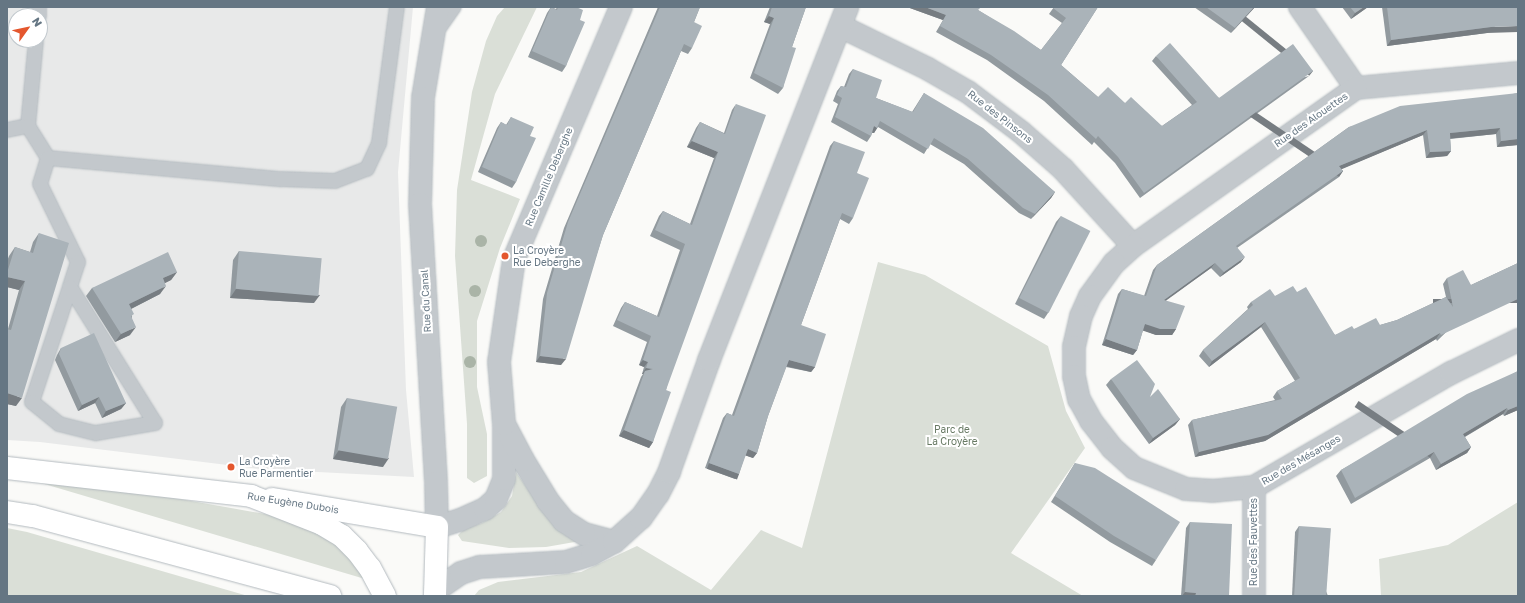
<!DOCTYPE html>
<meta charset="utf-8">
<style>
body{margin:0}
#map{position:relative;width:1525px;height:603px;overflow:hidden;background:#fafaf8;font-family:"Golos Text",sans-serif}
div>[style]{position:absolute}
.built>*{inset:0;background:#e8e9e9}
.green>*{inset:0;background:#dadfd7}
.roads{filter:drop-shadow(0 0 1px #b3babf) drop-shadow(0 0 1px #b3babf)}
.lane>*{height:14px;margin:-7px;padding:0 7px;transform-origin:7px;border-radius:7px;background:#c3c8cc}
.street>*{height:22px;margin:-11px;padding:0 11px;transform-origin:11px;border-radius:11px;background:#c3c8cc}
.secondary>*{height:22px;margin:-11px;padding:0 11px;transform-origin:11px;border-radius:11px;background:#fff}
.primary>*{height:22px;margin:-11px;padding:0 11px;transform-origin:11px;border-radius:11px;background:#fff}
.highway>*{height:22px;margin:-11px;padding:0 11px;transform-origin:11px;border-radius:11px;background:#fff}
.trees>*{width:12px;height:12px;margin:-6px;border-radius:50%;background:#aab4a7}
.wall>*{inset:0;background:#929a9f}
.shaded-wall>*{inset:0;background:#777d82;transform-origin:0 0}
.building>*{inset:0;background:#aab3b9;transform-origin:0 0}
.dots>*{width:11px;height:11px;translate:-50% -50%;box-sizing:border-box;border:2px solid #fff;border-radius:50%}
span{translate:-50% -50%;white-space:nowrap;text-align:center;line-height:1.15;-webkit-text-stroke:4px #fff;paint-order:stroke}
.street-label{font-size:10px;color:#657683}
.poi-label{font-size:10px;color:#657683}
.left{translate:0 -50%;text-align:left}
.park-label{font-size:10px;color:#687a64}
.frame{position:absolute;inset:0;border:8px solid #657683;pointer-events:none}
.north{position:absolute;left:8px;top:8px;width:40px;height:40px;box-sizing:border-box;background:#fff;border:1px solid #c1c8cd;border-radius:50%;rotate:57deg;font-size:11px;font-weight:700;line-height:16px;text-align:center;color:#657683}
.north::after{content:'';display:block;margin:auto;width:14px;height:18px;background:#e4572e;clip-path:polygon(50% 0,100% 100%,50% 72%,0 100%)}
</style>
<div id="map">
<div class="built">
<i style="clip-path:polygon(evenodd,7px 7px,413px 7px,398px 172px,406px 390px,414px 477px,260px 469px,40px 442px,7px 440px,7px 7px,16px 16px,40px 16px,40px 40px,16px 40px,16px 16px)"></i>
</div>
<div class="green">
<i style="clip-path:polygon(505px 7px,537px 7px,495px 94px,471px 180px,520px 199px,500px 248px,477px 321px,477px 387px,487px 434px,487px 476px,474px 483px,467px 478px,467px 424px,455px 256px,457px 190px,472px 92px,486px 41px,497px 16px)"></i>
<i style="clip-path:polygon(878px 262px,925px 275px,1048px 346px,1066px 411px,1085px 448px,1011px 553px,1083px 596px,474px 596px,479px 590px,498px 582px,581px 572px,637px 546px,711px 590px,761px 530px,802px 548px)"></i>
<i style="clip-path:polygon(516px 472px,530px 492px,586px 540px,546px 547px,509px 548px,462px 541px,458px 535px,464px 529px,482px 523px,501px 512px,512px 496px)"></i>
<i style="clip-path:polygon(41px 483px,146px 493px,265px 514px,311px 527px,340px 543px,365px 579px)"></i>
<i style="clip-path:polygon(1518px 502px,1518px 596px,1381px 596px,1379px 559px,1448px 545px)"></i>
<i style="clip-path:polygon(7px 528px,27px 532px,248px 596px,7px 596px)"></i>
</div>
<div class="roads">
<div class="lane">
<i style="left:39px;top:16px;width:9px;rotate:-90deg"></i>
<i style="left:437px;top:31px;width:29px;rotate:-55deg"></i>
<i style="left:28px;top:126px;width:86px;rotate:-84.7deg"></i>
<i style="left:7px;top:130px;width:21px;rotate:-11deg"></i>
<i style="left:28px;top:126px;width:38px;rotate:58deg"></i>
<i style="left:48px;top:158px;width:234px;rotate:5.2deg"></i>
<i style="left:281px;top:179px;width:54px;rotate:2.1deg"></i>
<i style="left:335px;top:181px;width:34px;rotate:-21deg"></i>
<i style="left:367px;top:169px;width:29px;rotate:-65deg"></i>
<i style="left:379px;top:143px;width:137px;rotate:-82.5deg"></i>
<i style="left:48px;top:158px;width:27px;rotate:107deg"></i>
<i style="left:40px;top:184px;width:87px;rotate:64deg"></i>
<i style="left:78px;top:262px;width:26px;rotate:108deg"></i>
<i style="left:70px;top:287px;width:121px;rotate:108.3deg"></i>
<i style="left:32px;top:402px;width:35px;rotate:39deg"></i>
<i style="left:59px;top:424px;width:38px;rotate:14deg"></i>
<i style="left:96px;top:433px;width:60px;rotate:-9.6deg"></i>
<i style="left:155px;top:423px;width:160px;rotate:-122deg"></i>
</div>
<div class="street">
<i style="left:438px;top:7px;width:92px;rotate:99.4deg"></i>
<i style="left:423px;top:98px;width:106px;rotate:91.6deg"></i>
<i style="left:420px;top:204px;width:279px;rotate:86.7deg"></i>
<i style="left:436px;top:483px;width:44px;rotate:88.7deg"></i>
<i style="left:437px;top:527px;width:24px;rotate:-17deg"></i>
<i style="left:460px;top:520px;width:27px;rotate:-24deg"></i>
<i style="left:485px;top:509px;width:15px;rotate:-42deg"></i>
<i style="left:496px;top:499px;width:22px;rotate:-68deg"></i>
<i style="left:504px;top:479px;width:55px;rotate:-90deg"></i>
<i style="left:1300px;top:7px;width:98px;rotate:55.3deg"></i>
<i style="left:840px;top:26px;width:98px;rotate:26deg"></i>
<i style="left:928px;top:69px;width:46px;rotate:29.9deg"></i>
<i style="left:968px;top:92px;width:66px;rotate:37deg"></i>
<i style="left:1021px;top:132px;width:56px;rotate:41.4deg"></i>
<i style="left:1063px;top:169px;width:104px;rotate:47.7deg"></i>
<i style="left:1518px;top:73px;width:163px;rotate:174.7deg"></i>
<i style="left:1356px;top:88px;width:273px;rotate:144.7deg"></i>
<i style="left:1133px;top:246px;width:25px;rotate:138deg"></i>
<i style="left:1114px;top:263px;width:41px;rotate:126deg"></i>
<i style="left:1090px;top:296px;width:22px;rotate:114deg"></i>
<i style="left:1081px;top:316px;width:32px;rotate:103deg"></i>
<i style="left:1074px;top:347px;width:29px;rotate:90deg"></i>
<i style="left:1074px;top:376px;width:24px;rotate:78deg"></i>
<i style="left:1079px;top:399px;width:25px;rotate:61deg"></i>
<i style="left:1091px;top:421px;width:34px;rotate:52deg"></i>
<i style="left:1112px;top:448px;width:30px;rotate:42deg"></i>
<i style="left:1134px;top:468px;width:56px;rotate:22deg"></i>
<i style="left:1186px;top:489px;width:26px;rotate:4deg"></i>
<i style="left:1212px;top:491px;width:42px;rotate:-5.4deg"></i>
<i style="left:1254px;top:487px;width:228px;rotate:-30.1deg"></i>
<i style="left:1451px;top:373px;width:75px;rotate:-26.2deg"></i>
<i style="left:1254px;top:487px;width:109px;rotate:90deg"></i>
<i style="left:614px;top:542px;width:31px;rotate:-165deg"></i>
<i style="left:584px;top:534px;width:24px;rotate:-147deg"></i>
<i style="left:564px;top:521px;width:26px;rotate:-129deg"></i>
<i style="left:548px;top:501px;width:48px;rotate:-121.4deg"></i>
<i style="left:523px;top:460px;width:41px;rotate:-117.8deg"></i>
<i style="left:504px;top:424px;width:62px;rotate:-94.6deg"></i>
<i style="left:499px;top:362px;width:104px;rotate:-81.7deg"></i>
<i style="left:514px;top:259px;width:274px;rotate:-67deg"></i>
<i style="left:435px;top:591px;width:32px;rotate:-35deg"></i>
<i style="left:461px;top:573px;width:20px;rotate:-18deg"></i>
<i style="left:480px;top:567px;width:86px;rotate:-3.3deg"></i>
<i style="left:566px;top:562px;width:27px;rotate:-17deg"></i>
<i style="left:592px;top:554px;width:25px;rotate:-29deg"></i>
<i style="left:614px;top:542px;width:36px;rotate:-42deg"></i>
<i style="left:641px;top:518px;width:29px;rotate:-55deg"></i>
<i style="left:658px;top:494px;width:25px;rotate:-63deg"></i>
<i style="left:669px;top:472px;width:119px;rotate:-70.3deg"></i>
<i style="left:709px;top:360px;width:379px;rotate:-68.6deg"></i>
</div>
<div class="secondary">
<i style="left:272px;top:499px;width:167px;rotate:9.6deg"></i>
<i style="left:437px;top:527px;width:69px;rotate:91.7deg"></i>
</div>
<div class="primary">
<i style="left:7px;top:468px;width:246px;rotate:6.5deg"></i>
<i style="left:251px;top:496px;width:76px;rotate:21.5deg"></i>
<i style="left:322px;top:524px;width:23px;rotate:31deg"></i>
<i style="left:342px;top:536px;width:21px;rotate:45deg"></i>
<i style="left:357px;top:551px;width:21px;rotate:53deg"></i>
<i style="left:370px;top:568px;width:32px;rotate:62deg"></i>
</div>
<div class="highway">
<i style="left:7px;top:512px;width:26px;rotate:9deg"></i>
<i style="left:33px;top:516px;width:308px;rotate:15.1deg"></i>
</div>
</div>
<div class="trees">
<i style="left:481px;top:241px"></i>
<i style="left:475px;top:291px"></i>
<i style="left:470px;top:362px"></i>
</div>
<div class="wall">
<i style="clip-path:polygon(551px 7px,556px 9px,557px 7px,576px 7px,580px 20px,566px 66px,562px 72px,528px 57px,547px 13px)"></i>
<i style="clip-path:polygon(658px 7px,700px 7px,694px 22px,692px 48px,688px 54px,681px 51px,603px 235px,561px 365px,536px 362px,543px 299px,564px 228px)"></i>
<i style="clip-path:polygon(770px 7px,806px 7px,792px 47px,783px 88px,778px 94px,750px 78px,770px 24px,764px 22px)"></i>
<i style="clip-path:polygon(907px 7px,978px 10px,1041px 50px,1062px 23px,1049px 14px,1054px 7px,1098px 7px,1061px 65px,1098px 97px,1125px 103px,1162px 126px,1192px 105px,1152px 61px,1156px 56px,1219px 98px,1309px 76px,1140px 198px,1115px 163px,1094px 142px,1092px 145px,1044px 101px,987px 60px,936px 32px,943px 20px)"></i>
<i style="clip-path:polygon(1194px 7px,1255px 7px,1231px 33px)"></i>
<i style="clip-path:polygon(1342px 7px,1368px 7px,1351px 19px)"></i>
<i style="clip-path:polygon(1382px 7px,1518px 7px,1487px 33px,1387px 46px)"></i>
<i style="clip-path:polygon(853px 69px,876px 98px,912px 112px,924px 93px,1055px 192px,1051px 198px,1031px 219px,1019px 213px,964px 164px,930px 144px,924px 154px,878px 127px,874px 133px,872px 133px,871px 136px,867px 142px,831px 122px,838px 104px,833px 101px,837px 91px,841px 86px,844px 87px,849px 74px)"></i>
<i style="clip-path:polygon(1518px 93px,1518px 145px,1497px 147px,1496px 134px,1450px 139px,1451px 151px,1447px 156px,1426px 158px,1423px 135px,1341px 169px,1343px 171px,1339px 177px,1237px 248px,1241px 262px,1220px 277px,1211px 268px,1166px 300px,1176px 329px,1172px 335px,1156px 335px,1143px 330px,1137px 350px,1133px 355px,1102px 345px,1118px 294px,1122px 289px,1144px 296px,1153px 270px,1157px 265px,1349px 127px)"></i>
<i style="clip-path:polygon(736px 104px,666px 390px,653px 442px,649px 448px,619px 436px,641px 377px,643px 374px,642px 374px,644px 367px,639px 365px,647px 342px,613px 326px,621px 308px,625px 302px,657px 316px,680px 250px,650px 236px,659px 216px,663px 211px,690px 224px,714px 158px,687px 147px,696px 128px,700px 122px,724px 133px,732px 110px)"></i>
<i style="clip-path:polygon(511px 117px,530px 136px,516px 182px,512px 188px,478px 172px,497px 128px,501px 122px,506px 125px)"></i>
<i style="clip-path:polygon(834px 141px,857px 173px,853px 218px,849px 224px,840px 219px,801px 325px,815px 367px,811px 372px,786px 367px,768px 416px,757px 453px,753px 458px,745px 455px,739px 474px,735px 479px,705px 468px,723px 418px,727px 413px,732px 415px,830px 146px)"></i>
<i style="clip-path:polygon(1061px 216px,1048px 313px,1044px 319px,1015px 304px,1056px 222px)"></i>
<i style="clip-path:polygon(39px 233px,16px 406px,7px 404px,7px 329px,8px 329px,19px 290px,7px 287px,7px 261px,9px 256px,15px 247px,30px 252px,33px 242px)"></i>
<i style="clip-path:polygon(239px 251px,314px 303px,230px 298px,233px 260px)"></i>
<i style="clip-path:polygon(1518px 263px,1437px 341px,1436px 339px,1265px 441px,1195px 457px,1188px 425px,1192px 420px,1275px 400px,1273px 397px,1277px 391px,1295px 381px,1261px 327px,1209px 367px,1199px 356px,1203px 350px,1248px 309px,1247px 307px,1251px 302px,1275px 296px,1297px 292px,1335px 335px,1354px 329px,1380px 325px,1397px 320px,1446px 297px,1443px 284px,1447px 278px,1471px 285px)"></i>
<i style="clip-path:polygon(177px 272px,171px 280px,165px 283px,160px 294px,131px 309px,132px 317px,130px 335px,115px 342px,86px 296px,92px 288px)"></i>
<i style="clip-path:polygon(61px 348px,126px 403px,121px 409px,102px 418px,95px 403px,78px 411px,55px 360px,57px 355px)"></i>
<i style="clip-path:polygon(1518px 371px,1518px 410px,1504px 416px,1503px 414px,1465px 437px,1471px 447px,1467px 453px,1436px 470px,1430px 458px,1351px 504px,1336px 476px,1341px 470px)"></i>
<i style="clip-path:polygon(1111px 379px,1150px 397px,1180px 419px,1175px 425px,1149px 444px,1106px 385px)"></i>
<i style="clip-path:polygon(347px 398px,383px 467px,333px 459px,341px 407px)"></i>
<i style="clip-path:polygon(1075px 463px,1156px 560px,1152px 566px,1110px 542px,1051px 502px)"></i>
<i style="clip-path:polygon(1190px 522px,1229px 596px,1181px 596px,1186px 528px)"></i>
<i style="clip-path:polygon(1299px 526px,1328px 596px,1292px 596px,1295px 532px)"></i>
</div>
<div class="shaded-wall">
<i style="clip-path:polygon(907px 7px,925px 7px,946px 15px,943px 20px)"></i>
<i style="clip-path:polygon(1254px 7px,1255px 7px,1231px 33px,1235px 28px)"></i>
<i style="clip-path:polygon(1364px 7px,1368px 7px,1351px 19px,1355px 13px)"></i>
<i style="clip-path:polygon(769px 16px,774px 18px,770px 24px,764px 22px)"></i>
<i style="clip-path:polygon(1518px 26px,1518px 32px,1487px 33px,1387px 46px,1391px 40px,1491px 27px)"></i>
<i style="left:1313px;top:71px;width:6px;height:208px;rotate:129deg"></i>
<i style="clip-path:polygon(874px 126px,877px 128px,874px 133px,870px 132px)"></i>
<i style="clip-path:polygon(1500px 128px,1496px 134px,1446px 139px,1450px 133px)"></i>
<i style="clip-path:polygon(1427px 130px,1423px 135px,1335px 172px,1339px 166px)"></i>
<i style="clip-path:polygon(1518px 139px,1518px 145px,1497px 147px,1501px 141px)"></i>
<i style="clip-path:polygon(692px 141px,718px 152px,714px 158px,687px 147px)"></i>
<i style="clip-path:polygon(1451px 151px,1447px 156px,1426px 158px,1430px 152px)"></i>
<i style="left:1343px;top:171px;width:7px;height:131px;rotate:124deg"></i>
<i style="clip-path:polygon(1055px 192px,1051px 198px,1031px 219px,1035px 214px)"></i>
<i style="clip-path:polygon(1245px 257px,1241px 262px,1220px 277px,1224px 272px)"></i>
<i style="clip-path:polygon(1215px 263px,1211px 268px,1160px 305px,1164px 300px)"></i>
<i style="clip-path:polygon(177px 272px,171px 280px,157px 287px,163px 278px)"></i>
<i style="clip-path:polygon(7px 277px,25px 281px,19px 290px,7px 287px)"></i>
<i style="clip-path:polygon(166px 286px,160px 294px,123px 313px,129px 304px)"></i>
<i style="clip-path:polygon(236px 289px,320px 295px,314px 303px,230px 298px)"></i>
<i style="left:1518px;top:299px;width:4px;height:85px;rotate:90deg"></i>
<i style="clip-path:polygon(1265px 322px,1261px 327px,1209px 367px,1212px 361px)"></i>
<i style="clip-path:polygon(1145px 324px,1176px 329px,1172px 335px,1156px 335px,1141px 330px)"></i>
<i style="clip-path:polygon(136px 327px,130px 335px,115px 342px,121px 334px)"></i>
<i style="clip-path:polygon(1440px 333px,1436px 339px,1265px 441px,1195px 457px,1199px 452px)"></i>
<i style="clip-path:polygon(1106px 339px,1137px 350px,1133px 355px,1102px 345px)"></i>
<i style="clip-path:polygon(540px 356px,566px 359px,561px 365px,536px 362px)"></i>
<i style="clip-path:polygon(643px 360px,648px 362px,644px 367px,639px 365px)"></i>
<i style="clip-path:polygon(789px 360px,815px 367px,811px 372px,785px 366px)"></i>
<i style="clip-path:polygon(646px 368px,653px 369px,645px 371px,643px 374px,642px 374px)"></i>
<i style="clip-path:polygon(7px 393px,22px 398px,16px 406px,7px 404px)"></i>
<i style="clip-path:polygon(99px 397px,95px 403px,78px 411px,82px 405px)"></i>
<i style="clip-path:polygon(126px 403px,121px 409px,102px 418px,106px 411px)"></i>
<i style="clip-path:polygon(1518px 406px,1518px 410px,1504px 416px,1508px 410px)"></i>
<i style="clip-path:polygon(1507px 408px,1503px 414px,1459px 440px,1463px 434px)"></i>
<i style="clip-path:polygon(1180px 419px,1175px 425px,1149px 444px,1153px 438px)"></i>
<i style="clip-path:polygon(624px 430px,653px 442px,649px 448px,619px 436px)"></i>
<i style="clip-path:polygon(1471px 447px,1467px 453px,1436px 470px,1441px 464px)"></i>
<i style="clip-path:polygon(748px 449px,757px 453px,753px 458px,744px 455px)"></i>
<i style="clip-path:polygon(339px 450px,389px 458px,383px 467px,333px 459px)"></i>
<i style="left:1434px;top:452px;width:7px;height:91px;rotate:124deg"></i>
<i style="left:709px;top:463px;width:32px;height:6px;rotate:20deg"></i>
<i style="clip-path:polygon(1185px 592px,1196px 593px,1194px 596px,1182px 596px)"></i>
</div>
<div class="building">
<i style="clip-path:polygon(551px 7px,557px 10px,558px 7px,576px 7px,583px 10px,580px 20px,585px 22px,566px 66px,532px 51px)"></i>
<i style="clip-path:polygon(660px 7px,700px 7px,694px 22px,702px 26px,692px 48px,684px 44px,603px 235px,566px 359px,540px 356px,547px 293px,568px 222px)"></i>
<i style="clip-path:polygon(772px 7px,806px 7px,792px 47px,796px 48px,783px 88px,754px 73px,774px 18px,769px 16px)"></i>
<i style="clip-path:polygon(925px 7px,981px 7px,978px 10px,1014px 31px,1041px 50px,1066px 18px,1053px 8px,1054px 7px,1098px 7px,1061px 65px,1098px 97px,1108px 87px,1125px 103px,1131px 97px,1162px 126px,1197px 102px,1156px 56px,1170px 43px,1219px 98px,1293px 44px,1313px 71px,1144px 193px,1118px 157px,1098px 136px,1096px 139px,1048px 95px,991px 55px,940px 26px,946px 15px)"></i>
<i style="clip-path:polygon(1206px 7px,1254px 7px,1235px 28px)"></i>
<i style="clip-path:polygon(1350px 7px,1364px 7px,1355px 13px)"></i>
<i style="clip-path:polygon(1387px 7px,1518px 7px,1518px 26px,1491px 27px,1391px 40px)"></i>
<i style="clip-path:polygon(853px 69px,882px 80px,876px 98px,913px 112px,924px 93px,983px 128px,1055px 192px,1035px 214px,1023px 208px,968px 159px,934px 138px,928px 149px,880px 121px,877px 128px,874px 126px,871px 136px,835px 117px,842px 98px,837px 95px,841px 86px,846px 87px)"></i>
<i style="clip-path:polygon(1518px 93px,1518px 139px,1501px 141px,1500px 128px,1450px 133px,1451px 151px,1430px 152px,1427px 130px,1339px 166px,1343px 171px,1236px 246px,1245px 257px,1224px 272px,1215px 263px,1164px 300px,1185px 306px,1176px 329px,1160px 329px,1145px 324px,1137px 350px,1106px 339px,1122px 289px,1146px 296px,1157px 265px,1349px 127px,1400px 106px)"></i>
<i style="clip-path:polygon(736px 104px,766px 115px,666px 390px,671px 392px,653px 442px,624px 430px,645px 371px,653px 369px,646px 368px,648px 362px,643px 360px,651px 336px,617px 320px,625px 302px,659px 317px,685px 244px,655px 230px,663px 211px,692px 225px,718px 152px,692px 141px,700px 122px,725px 134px)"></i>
<i style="clip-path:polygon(511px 117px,534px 127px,530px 136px,536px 138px,516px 182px,482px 167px,501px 122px,507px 125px)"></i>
<i style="clip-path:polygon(834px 141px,865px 152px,857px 173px,869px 178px,853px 218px,842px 213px,801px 325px,826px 334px,815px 367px,789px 360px,768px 416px,757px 453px,748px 449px,739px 474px,709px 463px,727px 413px,734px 416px)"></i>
<i style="left:1061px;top:216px;width:33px;height:92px;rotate:27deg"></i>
<i style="clip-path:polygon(39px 233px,69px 243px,22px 398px,7px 393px,7px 329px,11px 330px,25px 281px,7px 277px,7px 273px,15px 247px,33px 253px)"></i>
<i style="left:239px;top:251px;width:83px;height:38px;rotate:5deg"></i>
<i style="clip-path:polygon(168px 252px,177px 272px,163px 278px,166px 286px,129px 304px,134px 314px,131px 316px,136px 327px,121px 334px,92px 288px)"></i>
<i style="clip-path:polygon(1518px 263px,1518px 299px,1441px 335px,1440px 333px,1268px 435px,1199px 452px,1192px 420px,1282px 399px,1277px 391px,1300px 378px,1265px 322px,1212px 361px,1203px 350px,1253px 305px,1251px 302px,1270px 289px,1275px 296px,1293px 286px,1297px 292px,1306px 287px,1335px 335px,1352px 326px,1354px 329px,1376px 318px,1380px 325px,1397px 320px,1446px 297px,1453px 307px,1447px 278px,1463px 270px,1471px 285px)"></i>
<i style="clip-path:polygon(94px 333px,126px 403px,106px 411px,99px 397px,82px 405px,59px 354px,61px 348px)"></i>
<i style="clip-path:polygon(1137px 360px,1155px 384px,1150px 397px,1158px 389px,1180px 419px,1153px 438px,1111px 379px)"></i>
<i style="clip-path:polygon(1518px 371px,1518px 406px,1508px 410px,1507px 408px,1463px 434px,1471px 447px,1441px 464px,1434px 452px,1355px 498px,1341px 470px,1467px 394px)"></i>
<i style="left:347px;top:398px;width:51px;height:53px;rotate:10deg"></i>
<i style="clip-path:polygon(1075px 463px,1095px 468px,1180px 522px,1156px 560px,1114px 536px,1055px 496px)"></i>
<i style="clip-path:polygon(1190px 522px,1232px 524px,1229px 596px,1196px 596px,1196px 593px,1185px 592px)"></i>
<i style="left:1299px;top:526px;width:32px;height:70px;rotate:4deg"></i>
</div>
<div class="dots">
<i style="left:505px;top:256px;background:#e4572e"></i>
<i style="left:231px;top:467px;background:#e4572e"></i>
</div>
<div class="street-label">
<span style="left:1000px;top:117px;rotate:38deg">Rue des Pinsons</span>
<span style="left:1311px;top:120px;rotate:-35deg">Rue des Alouettes</span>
<span style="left:549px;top:177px;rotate:-67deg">Rue Camille Deberghe</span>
<span style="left:426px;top:301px;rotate:-93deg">Rue du Canal</span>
<span style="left:1301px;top:460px;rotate:-30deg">Rue des Mésanges</span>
<span style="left:293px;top:503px;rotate:9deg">Rue Eugène Dubois</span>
<span style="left:1254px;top:542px;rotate:-90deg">Rue des Fauvettes</span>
</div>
<div class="poi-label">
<span class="left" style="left:513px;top:256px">La Croyère<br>Rue Deberghe</span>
<span class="left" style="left:239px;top:467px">La Croyère<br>Rue Parmentier</span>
</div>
<div class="park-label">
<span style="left:952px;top:435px">Parc de<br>La Croyère</span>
</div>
<div class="frame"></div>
<div class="north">N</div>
</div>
